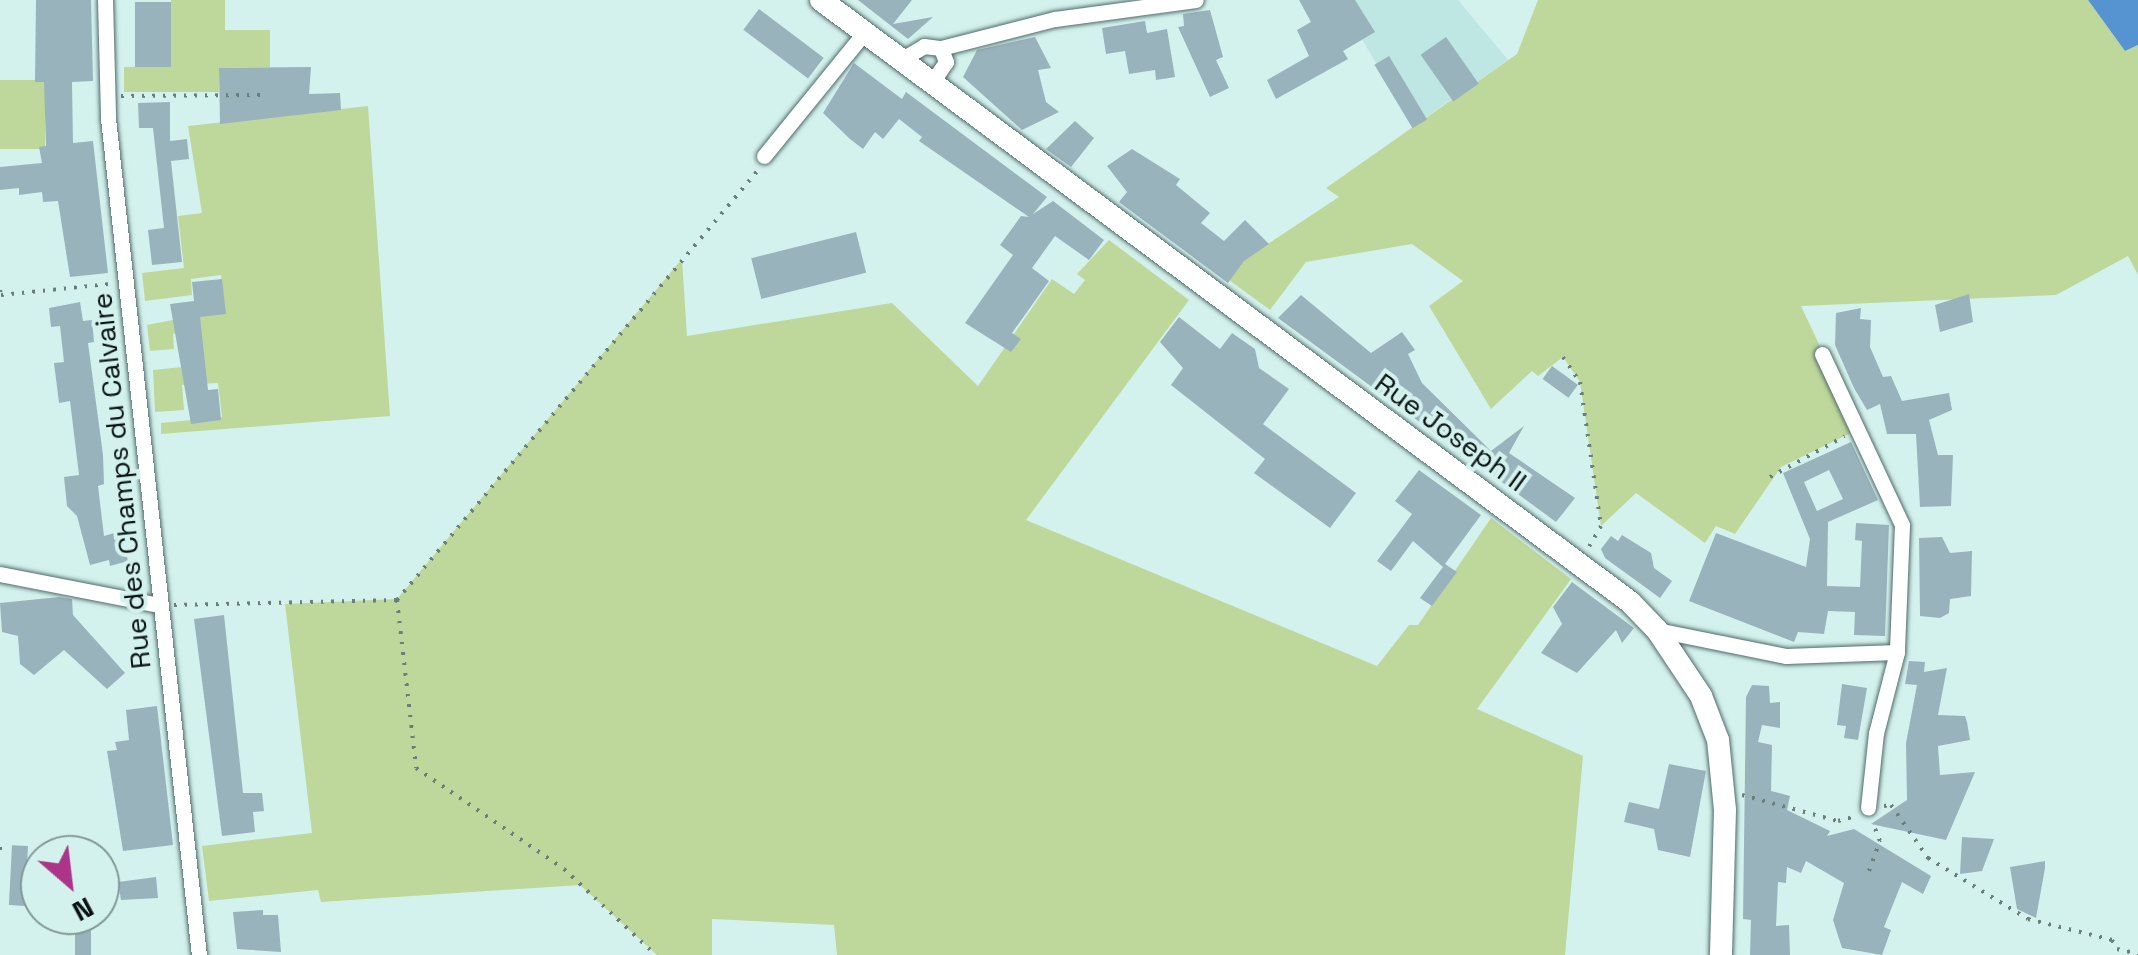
<!DOCTYPE html>
<style>
body{margin:0}
#map{position:relative;width:2138px;height:955px;overflow:hidden;background:#d3f2ee;font-family:"Space Grotesk",sans-serif}
div>[style]{position:absolute}
.built>*{inset:0;background:#bee6e2}
.green>*{inset:0;background:#bed89b;transform-origin:0 0}
.water>*{inset:0;background:#5693d1}
.building>*{inset:0;background:#99b3bc;transform-origin:0 0}
.path>*{height:4px;margin-top:-2px;transform-origin:0;background:repeating-linear-gradient(90deg,#6a7e7b 0 2.5px,transparent 0 10.5px)}
.roads{filter:drop-shadow(0 0 2px #506b68) drop-shadow(0 0 2px #506b68)}
.street>*{height:15px;margin:-7.5px;padding:0 7.5px;transform-origin:7.5px;border-radius:7.5px;background:#fff}
.primary>*{height:22px;margin:-11px;padding:0 11px;transform-origin:11px;border-radius:11px;background:#fff}
span{translate:-50% -50%;white-space:nowrap;text-align:center;line-height:1.15;-webkit-text-stroke:8px #d3f2ee;paint-order:stroke}
.street-label{font-size:28px;color:#081211}
.north{position:absolute;left:20px;top:835px;width:100px;height:100px;box-sizing:border-box;background:#d3f2ee;border:2px solid #829896;border-radius:50%;rotate:152deg;font-size:28px;font-weight:700;line-height:40px;text-align:center;color:#081211}
.north::after{content:'';display:block;margin:auto;width:35px;height:45px;background:#ad3488;clip-path:polygon(50% 0,100% 100%,50% 72%,0 100%)}
</style>
<div id="map">
<div class="built">
<i style="clip-path:polygon(1339px 0,1458px 0,1508px 60px,1413px 126px)"></i>
</div>
<div class="green">
<i style="clip-path:polygon(171px 0,225px 0,225px 30px,270px 30px,270px 67px,219px 68px,219px 92px,124px 92px,124px 67px,170px 66px)"></i>
<i style="clip-path:polygon(1538px 0,2088px 0,2125px 51px,2138px 45px,2138px 275px,2128px 256px,2056px 295px,1801px 306px,1859px 429px,1781px 467px,1735px 534px,1716px 526px,1705px 543px,1636px 493px,1601px 526px,1580px 382px,1563px 357px,1538px 376px,1532px 371px,1491px 409px,1429px 306px,1463px 281px,1412px 244px,1306px 262px,1270px 310px,1229px 280px,1245px 259px,1339px 197px,1326px 188px,1517px 54px)"></i>
<i style="left:0;top:80px;width:45px;height:69px"></i>
<i style="clip-path:polygon(368px 106px,390px 416px,161px 434px,161px 423px,222px 417px,218px 383px,182px 385px,184px 410px,155px 412px,153px 370px,202px 365px,199px 331px,173px 334px,174px 349px,150px 351px,147px 325px,225px 310px,221px 275px,191px 279px,192px 295px,145px 301px,142px 273px,184px 268px,178px 216px,202px 213px,188px 126px)"></i>
<i style="clip-path:polygon(1109px 240px,1189px 300px,1026px 520px,1377px 666px,1409px 625px,1418px 625px,1491px 518px,1571px 579px,1477px 709px,1583px 756px,1565px 955px,837px 955px,834px 925px,712px 919px,712px 955px,657px 955px,580px 885px,321px 902px,318px 890px,209px 901px,202px 846px,312px 833px,285px 604px,397px 599px,682px 259px,687px 336px,892px 303px,978px 386px,1052px 279px,1074px 294px,1085px 280px,1077px 274px)"></i>
</div>
<div class="water">
<i style="clip-path:polygon(2088px 0,2138px 0,2138px 45px,2125px 51px)"></i>
</div>
<div class="building">
<i style="clip-path:polygon(36px 0,91px 0,93px 81px,72px 82px,73px 143px,93px 141px,108px 273px,70px 277px,58px 201px,43px 202px,42px 192px,19px 195px,19px 188px,0 190px,0 167px,42px 163px,39px 147px,46px 146px,44px 82px,35px 82px)"></i>
<i style="clip-path:polygon(858px 0,912px 0,893px 24px,933px 17px,908px 39px)"></i>
<i style="clip-path:polygon(1299px 0,1355px 0,1375px 32px,1343px 51px,1348px 59px,1276px 99px,1267px 80px,1309px 56px,1297px 30px,1311px 22px)"></i>
<i style="left:135px;top:2px;width:36px;height:65px"></i>
<i style="left:759px;top:9px;width:81px;height:26px;rotate:37deg"></i>
<i style="clip-path:polygon(1210px 10px,1223px 57px,1216px 60px,1229px 88px,1210px 97px,1178px 27px,1184px 26px,1183px 14px)"></i>
<i style="clip-path:polygon(1145px 21px,1147px 33px,1167px 29px,1175px 77px,1156px 80px,1155px 70px,1129px 74px,1125px 51px,1106px 54px,1102px 28px)"></i>
<i style="clip-path:polygon(1035px 37px,1051px 68px,1038px 70px,1046px 102px,1059px 112px,1022px 130px,963px 77px,977px 50px)"></i>
<i style="left:1446px;top:37px;width:57px;height:31px;rotate:55deg"></i>
<i style="left:1389px;top:56px;width:74px;height:17px;rotate:59deg"></i>
<i style="clip-path:polygon(854px 63px,902px 99px,906px 92px,1047px 197px,1033px 214px,1053px 201px,1104px 240px,1089px 260px,1055px 236px,1032px 268px,1049px 281px,1012px 333px,1021px 339px,1011px 352px,965px 323px,1013px 255px,1000px 245px,1021px 216px,1029px 217px,919px 141px,922px 137px,899px 119px,883px 139px,875px 132px,863px 149px,850px 139px,823px 113px)"></i>
<i style="clip-path:polygon(311px 67px,309px 94px,340px 93px,341px 110px,220px 124px,219px 68px)"></i>
<i style="clip-path:polygon(170px 102px,170px 141px,187px 139px,189px 159px,171px 161px,182px 262px,152px 265px,148px 230px,164px 228px,153px 128px,139px 128px,138px 103px)"></i>
<i style="clip-path:polygon(1075px 121px,1094px 138px,1071px 167px,1046px 149px)"></i>
<i style="clip-path:polygon(1132px 149px,1180px 179px,1176px 185px,1210px 213px,1201px 223px,1224px 241px,1245px 220px,1269px 244px,1244px 261px,1228px 283px,1119px 202px,1127px 192px,1107px 166px)"></i>
<i style="left:856px;top:232px;width:42px;height:108px;rotate:76deg"></i>
<i style="clip-path:polygon(222px 279px,226px 314px,200px 317px,208px 390px,218px 389px,221px 420px,191px 424px,170px 304px,194px 301px,192px 282px)"></i>
<i style="clip-path:polygon(1969px 294px,1973px 322px,1940px 332px,1935px 305px)"></i>
<i style="clip-path:polygon(1301px 295px,1371px 353px,1402px 332px,1415px 350px,1408px 354px,1422px 383px,1491px 451px,1524px 426px,1509px 453px,1575px 498px,1556px 522px,1278px 318px)"></i>
<i style="clip-path:polygon(80px 302px,83px 321px,92px 320px,94px 342px,88px 343px,103px 455px,104px 484px,98px 486px,104px 536px,121px 531px,128px 561px,110px 566px,109px 560px,90px 565px,77px 516px,67px 506px,64px 477px,79px 475px,70px 401px,59px 403px,54px 363px,64px 362px,60px 326px,51px 327px,49px 308px)"></i>
<i style="clip-path:polygon(1861px 308px,1860px 319px,1871px 320px,1870px 347px,1883px 377px,1891px 376px,1902px 401px,1949px 393px,1952px 410px,1929px 420px,1938px 455px,1953px 455px,1951px 506px,1920px 507px,1916px 434px,1887px 434px,1880px 404px,1867px 410px,1854px 388px,1835px 345px,1836px 313px)"></i>
<i style="clip-path:polygon(1179px 317px,1220px 349px,1232px 333px,1255px 349px,1259px 368px,1289px 389px,1263px 424px,1356px 493px,1330px 528px,1254px 473px,1265px 459px,1171px 385px,1183px 368px,1160px 342px)"></i>
<i style="left:1552px;top:366px;width:32px;height:16px;rotate:36deg"></i>
<i style="clip-path:polygon(evenodd,1851px 442px,1878px 500px,1828px 522px,1827px 586px,1860px 587px,1862px 541px,1855px 540px,1856px 523px,1889px 525px,1885px 636px,1854px 635px,1855px 612px,1828px 611px,1824px 634px,1798px 632px,1794px 642px,1689px 601px,1716px 533px,1806px 567px,1810px 539px,1783px 473px,1851px 442px,1829px 470px,1843px 499px,1817px 511px,1804px 482px,1829px 470px)"></i>
<i style="clip-path:polygon(1419px 470px,1481px 515px,1445px 564px,1457px 572px,1432px 606px,1420px 598px,1443px 567px,1413px 541px,1391px 571px,1377px 561px,1412px 514px,1395px 501px)"></i>
<i style="clip-path:polygon(1622px 535px,1651px 553px,1654px 568px,1672px 581px,1660px 598px,1605px 558px,1601px 549px,1611px 536px,1618px 541px)"></i>
<i style="clip-path:polygon(1942px 537px,1950px 553px,1972px 551px,1971px 596px,1950px 599px,1949px 613px,1940px 618px,1920px 616px,1919px 538px)"></i>
<i style="clip-path:polygon(1572px 582px,1634px 628px,1622px 643px,1616px 630px,1577px 673px,1541px 653px,1562px 624px,1553px 607px)"></i>
<i style="clip-path:polygon(59px 597px,72px 599px,73px 615px,125px 673px,107px 689px,64px 650px,34px 675px,20px 664px,18px 636px,2px 632px,0 603px)"></i>
<i style="clip-path:polygon(224px 615px,243px 793px,262px 793px,264px 811px,253px 812px,255px 832px,222px 836px,194px 619px)"></i>
<i style="clip-path:polygon(1909px 661px,1925px 662px,1924px 672px,1947px 668px,1938px 715px,1965px 716px,1967px 722px,1970px 740px,1938px 746px,1940px 775px,1975px 772px,1946px 840px,1871px 824px,1907px 800px,1906px 743px,1917px 685px,1905px 684px)"></i>
<i style="clip-path:polygon(1842px 684px,1867px 688px,1858px 740px,1844px 738px,1846px 726px,1837px 725px)"></i>
<i style="clip-path:polygon(1752px 685px,1769px 686px,1770px 703px,1780px 702px,1780px 728px,1762px 725px,1758px 742px,1772px 745px,1771px 791px,1790px 796px,1787px 810px,1830px 831px,1827px 836px,1854px 829px,1931px 876px,1923px 894px,1902px 882px,1884px 927px,1891px 930px,1882px 955px,1842px 948px,1833px 920px,1844px 883px,1806px 861px,1801px 873px,1787px 867px,1786px 883px,1778px 882px,1776px 926px,1789px 925px,1790px 955px,1750px 955px,1751px 920px,1743px 919px,1746px 697px)"></i>
<i style="clip-path:polygon(157px 706px,173px 845px,123px 851px,107px 751px,117px 750px,115px 742px,129px 740px,126px 710px)"></i>
<i style="clip-path:polygon(1669px 764px,1706px 771px,1690px 857px,1658px 850px,1654px 829px,1624px 822px,1629px 802px,1659px 809px)"></i>
<i style="clip-path:polygon(1962px 837px,1994px 839px,1982px 871px,1960px 874px)"></i>
<i style="left:28px;top:846px;width:60px;height:16px;rotate:93deg"></i>
<i style="clip-path:polygon(2045px 861px,2045px 868px,2036px 918px,2017px 909px,2010px 867px)"></i>
<i style="clip-path:polygon(156px 877px,158px 898px,121px 900px,118px 882px)"></i>
<i style="clip-path:polygon(263px 910px,263px 915px,278px 915px,281px 952px,237px 949px,233px 912px)"></i>
<i style="left:75px;top:915px;width:16px;height:40px"></i>
</div>
<div class="path">
<i style="left:121px;top:96px;width:140px;rotate:-0.4deg"></i>
<i style="left:0;top:290px;width:5px;rotate:79deg"></i>
<i style="left:1px;top:295px;width:110px;rotate:-5.8deg"></i>
<i style="left:1563px;top:357px;width:30px;rotate:56deg"></i>
<i style="left:1580px;top:382px;width:146px;rotate:81.7deg"></i>
<i style="left:1601px;top:526px;width:24px;rotate:120deg"></i>
<i style="left:1770px;top:477px;width:85px;rotate:-28.7deg"></i>
<i style="left:397px;top:600px;width:169px;rotate:83.5deg"></i>
<i style="left:416px;top:768px;width:179px;rotate:34.3deg"></i>
<i style="left:564px;top:869px;width:126px;rotate:43.1deg"></i>
<i style="left:174px;top:605px;width:223px;rotate:-1.3deg"></i>
<i style="left:397px;top:600px;width:563px;rotate:-49.97deg"></i>
<i style="left:1742px;top:795px;width:99px;rotate:15.2deg"></i>
<i style="left:1838px;top:821px;width:20px;rotate:-15deg"></i>
<i style="left:1884px;top:806px;width:7px;rotate:-8deg"></i>
<i style="left:1891px;top:805px;width:65px;rotate:55.1deg"></i>
<i style="left:1928px;top:858px;width:117px;rotate:31.4deg"></i>
<i style="left:2028px;top:919px;width:87px;rotate:14deg"></i>
<i style="left:2112px;top:940px;width:10px;rotate:61deg"></i>
<i style="left:2117px;top:949px;width:22px;rotate:13deg"></i>
<i style="left:0;top:847px;width:8px;rotate:90deg"></i>
<i style="left:1869px;top:871px;width:32px;rotate:-70deg"></i>
<i style="left:1880px;top:841px;width:18px;rotate:-112deg"></i>
</div>
<div class="roads">
<div class="street">
<i style="left:105px;top:0;width:118px;rotate:88.5deg"></i>
<i style="left:108px;top:118px;width:842px;rotate:83.8deg"></i>
<i style="left:899px;top:61px;width:29px;rotate:-31deg"></i>
<i style="left:924px;top:46px;width:17px;rotate:7deg"></i>
<i style="left:941px;top:48px;width:118px;rotate:-14.3deg"></i>
<i style="left:1055px;top:19px;width:142px;rotate:-7.7deg"></i>
<i style="left:931px;top:84px;width:27px;rotate:-56deg"></i>
<i style="left:946px;top:62px;width:15px;rotate:-110deg"></i>
<i style="left:764px;top:156px;width:157px;rotate:-50.9deg"></i>
<i style="left:1822px;top:354px;width:189px;rotate:64.9deg"></i>
<i style="left:1902px;top:525px;width:127px;rotate:92.3deg"></i>
<i style="left:1897px;top:652px;width:84px;rotate:104.5deg"></i>
<i style="left:1876px;top:733px;width:75px;rotate:96.1deg"></i>
<i style="left:0;top:574px;width:163px;rotate:11deg"></i>
<i style="left:1657px;top:630px;width:132px;rotate:11.4deg"></i>
<i style="left:1786px;top:656px;width:111px;rotate:-2.1deg"></i>
</div>
<div class="primary">
<i style="left:821px;top:0;width:1008px;rotate:36.65deg"></i>
<i style="left:1630px;top:602px;width:39px;rotate:46deg"></i>
<i style="left:1657px;top:630px;width:79px;rotate:56.3deg"></i>
<i style="left:1701px;top:696px;width:47px;rotate:68.9deg"></i>
<i style="left:1718px;top:740px;width:70px;rotate:84.3deg"></i>
<i style="left:1725px;top:810px;width:145px;rotate:91.6deg"></i>
</div>
</div>
<div class="street-label">
<span style="left:1451px;top:432px;rotate:36deg">Rue Joseph II</span>
<span style="left:121px;top:481px;rotate:-96deg">Rue des Champs du Calvaire</span>
</div>
<div class="north">N</div>
</div>
